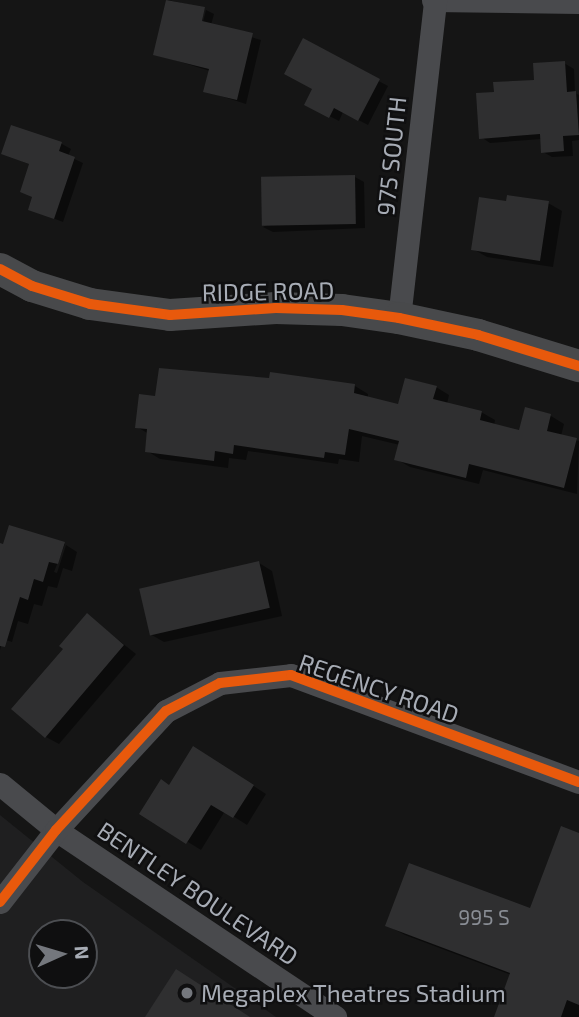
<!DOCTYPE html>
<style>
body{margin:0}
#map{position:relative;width:579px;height:1017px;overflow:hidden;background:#151515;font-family:"Exo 2",sans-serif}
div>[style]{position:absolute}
.built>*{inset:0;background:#1f1f20}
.shadow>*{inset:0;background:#0007}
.building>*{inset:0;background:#2f2f30;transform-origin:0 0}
.street>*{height:23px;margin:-11.5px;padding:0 11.5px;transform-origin:11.5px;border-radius:11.5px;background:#494a4d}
.secondary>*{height:32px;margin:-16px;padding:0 16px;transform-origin:16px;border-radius:16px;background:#48494b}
.cycleway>*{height:10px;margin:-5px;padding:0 5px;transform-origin:5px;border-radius:5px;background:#e8590c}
.dots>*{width:19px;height:19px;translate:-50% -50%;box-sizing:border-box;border:4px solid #0f0f10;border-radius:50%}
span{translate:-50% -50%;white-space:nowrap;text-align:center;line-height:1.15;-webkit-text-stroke:5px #0f0f10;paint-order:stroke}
.number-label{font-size:21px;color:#898d94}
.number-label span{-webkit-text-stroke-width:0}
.street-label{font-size:24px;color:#a7acb5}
.poi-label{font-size:24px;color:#a7acb5}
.left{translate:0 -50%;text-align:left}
.north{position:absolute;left:28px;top:919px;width:70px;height:70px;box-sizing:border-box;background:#0f0f10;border:2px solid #4c4e52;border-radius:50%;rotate:86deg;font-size:19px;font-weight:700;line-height:28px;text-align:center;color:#a7acb5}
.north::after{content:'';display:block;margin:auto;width:24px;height:32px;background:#74777d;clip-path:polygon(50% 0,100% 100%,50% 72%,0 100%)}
</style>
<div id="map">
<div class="built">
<i style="clip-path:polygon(evenodd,0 815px,83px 882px,276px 1017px,0 1017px,0 815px,42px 933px,84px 933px,84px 975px,42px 975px,42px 933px)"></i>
</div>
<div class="shadow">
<i style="clip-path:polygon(168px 0,204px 8px,201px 30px,206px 10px,214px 14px,211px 25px,261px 40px,246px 104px,205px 91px,210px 71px,155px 54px)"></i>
<i style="clip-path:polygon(303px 41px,388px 86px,368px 125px,343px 112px,339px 121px,306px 104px,314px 89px)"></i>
<i style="clip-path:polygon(564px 63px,574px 69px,575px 93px,579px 95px,579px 140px,572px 141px,573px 156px,552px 157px,543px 152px,542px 139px,490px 143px,481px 137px,496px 94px,536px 81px)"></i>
<i style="clip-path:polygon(12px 127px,62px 144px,71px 149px,68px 156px,83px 163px,63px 222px,30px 209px,34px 198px,22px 191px,31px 165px,3px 153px)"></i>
<i style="clip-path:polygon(355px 177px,364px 182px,365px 228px,273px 232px,263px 227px)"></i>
<i style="clip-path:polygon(508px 203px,548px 203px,562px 211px,553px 267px,487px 257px,473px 249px)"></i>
<i style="clip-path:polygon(272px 374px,355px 386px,368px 394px,368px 398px,400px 406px,436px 387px,449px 395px,447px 404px,481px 412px,495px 420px,494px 426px,520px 432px,551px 416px,564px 424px,561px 436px,579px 441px,577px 494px,483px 470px,479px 484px,410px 467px,396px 459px,400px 445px,362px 436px,359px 462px,339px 459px,338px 464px,248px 451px,246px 460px,229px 458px,228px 468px,160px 459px,147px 451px,149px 434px,137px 427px,157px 398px,271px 380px)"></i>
<i style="clip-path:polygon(10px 528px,65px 544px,54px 572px,57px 573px,66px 545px,77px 552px,72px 571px,63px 568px,57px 588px,48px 586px,42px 606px,34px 604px,28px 624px,18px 621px,12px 642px,3px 639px,0 650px,0 545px,4px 546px)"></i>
<i style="clip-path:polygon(259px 563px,272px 571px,282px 616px,164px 642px,150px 634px)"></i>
<i style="clip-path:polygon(88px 616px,136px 654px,59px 744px,46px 737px,65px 648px)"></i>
<i style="clip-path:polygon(207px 756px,266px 794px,247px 825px,225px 811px,201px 850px,141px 813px)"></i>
<i style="clip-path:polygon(579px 835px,579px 1017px,496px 1017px,511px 975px,405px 935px,388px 926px,532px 910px)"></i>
</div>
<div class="building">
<i style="clip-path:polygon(166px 0,205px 7px,202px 21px,253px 33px,237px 100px,203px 92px,209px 69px,153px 55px)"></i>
<i style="clip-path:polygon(303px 38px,380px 79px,358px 121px,334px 108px,329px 118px,304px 105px,312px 89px,284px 74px)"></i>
<i style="clip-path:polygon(565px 61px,567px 92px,576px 91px,579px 135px,563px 136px,564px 151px,541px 153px,540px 134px,479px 139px,476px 93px,494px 92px,493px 82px,534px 80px,533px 63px)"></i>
<i style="clip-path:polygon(11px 125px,62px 142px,59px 151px,75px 157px,54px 219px,28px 210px,32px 197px,20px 192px,29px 164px,1px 154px)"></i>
<i style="left:355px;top:175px;width:49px;height:94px;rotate:89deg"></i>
<i style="clip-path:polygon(507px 195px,549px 201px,540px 261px,471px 250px,479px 197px,506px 201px)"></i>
<i style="clip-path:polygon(159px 368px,269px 378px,270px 372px,355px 384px,354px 393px,398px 404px,405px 378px,437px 386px,433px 399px,482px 411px,480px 420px,519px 430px,525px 407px,551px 414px,547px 431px,577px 438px,564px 488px,469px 464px,466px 478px,394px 460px,399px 441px,349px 429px,345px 455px,325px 452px,324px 458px,234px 445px,233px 454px,215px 451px,214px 461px,145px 452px,147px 429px,135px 428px,139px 394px,155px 396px)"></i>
<i style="clip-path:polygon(9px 525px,65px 542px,58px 564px,49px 562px,43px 582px,34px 579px,28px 600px,20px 597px,5px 647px,0 646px,0 543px,3px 544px)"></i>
<i style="left:259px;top:561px;width:48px;height:123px;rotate:77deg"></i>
<i style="clip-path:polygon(87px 613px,124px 645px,45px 738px,11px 709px,63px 649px,59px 646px)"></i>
<i style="clip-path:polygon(193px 746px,254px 785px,233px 818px,211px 805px,186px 844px,139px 814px,161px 779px,169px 785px)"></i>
<i style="clip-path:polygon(561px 826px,579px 833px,579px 1005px,567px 1000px,561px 1017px,494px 1017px,510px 973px,385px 926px,409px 863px,530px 908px)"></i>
<i style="clip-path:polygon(176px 969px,250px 1017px,145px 1017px)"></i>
</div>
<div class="street">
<i style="left:433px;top:0;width:146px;rotate:0.8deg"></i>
<i style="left:399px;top:318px;width:320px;rotate:-83.5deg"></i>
<i style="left:0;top:784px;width:72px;rotate:39.4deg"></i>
<i style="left:56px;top:830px;width:336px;rotate:33.8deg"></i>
<i style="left:0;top:902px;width:91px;rotate:-52.1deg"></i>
<i style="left:56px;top:830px;width:162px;rotate:-47.3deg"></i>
<i style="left:166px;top:711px;width:61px;rotate:-27.4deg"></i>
<i style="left:220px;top:683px;width:71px;rotate:-6.4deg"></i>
<i style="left:291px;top:675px;width:307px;rotate:20.4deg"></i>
</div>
<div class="secondary">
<i style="left:0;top:269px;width:36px;rotate:28deg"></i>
<i style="left:32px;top:286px;width:61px;rotate:17.2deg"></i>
<i style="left:90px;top:304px;width:81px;rotate:7.8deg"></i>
<i style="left:170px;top:315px;width:106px;rotate:-3.8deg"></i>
<i style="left:276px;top:308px;width:66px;rotate:1.7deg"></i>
<i style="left:342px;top:310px;width:58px;rotate:8deg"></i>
<i style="left:399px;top:318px;width:81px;rotate:12.1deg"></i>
<i style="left:478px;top:335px;width:106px;rotate:17.1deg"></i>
</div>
<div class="cycleway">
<i style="left:0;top:269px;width:36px;rotate:28deg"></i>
<i style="left:32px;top:286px;width:61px;rotate:17.2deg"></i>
<i style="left:90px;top:304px;width:81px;rotate:7.8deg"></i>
<i style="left:170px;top:315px;width:106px;rotate:-3.8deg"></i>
<i style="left:276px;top:308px;width:66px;rotate:1.7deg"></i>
<i style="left:342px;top:310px;width:58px;rotate:8deg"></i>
<i style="left:399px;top:318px;width:81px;rotate:12.1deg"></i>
<i style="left:478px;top:335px;width:106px;rotate:17.1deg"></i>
<i style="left:0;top:902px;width:91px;rotate:-52.1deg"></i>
<i style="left:56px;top:830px;width:162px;rotate:-47.3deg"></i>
<i style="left:166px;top:711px;width:61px;rotate:-27.4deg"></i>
<i style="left:220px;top:683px;width:71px;rotate:-6.4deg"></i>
<i style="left:291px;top:675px;width:307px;rotate:20.4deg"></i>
</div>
<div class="dots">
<i style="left:187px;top:993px;background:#74777d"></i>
</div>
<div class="number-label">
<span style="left:484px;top:917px">995 S</span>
</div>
<div class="street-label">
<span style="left:391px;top:156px;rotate:-84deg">975 SOUTH</span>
<span style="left:268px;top:291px;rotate:-1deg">RIDGE ROAD</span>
<span style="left:379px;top:688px;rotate:19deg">REGENCY ROAD</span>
<span style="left:198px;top:893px;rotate:34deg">BENTLEY BOULEVARD</span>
</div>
<div class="poi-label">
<span class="left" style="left:201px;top:993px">Megaplex Theatres Stadium</span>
</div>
<div class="north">N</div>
</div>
